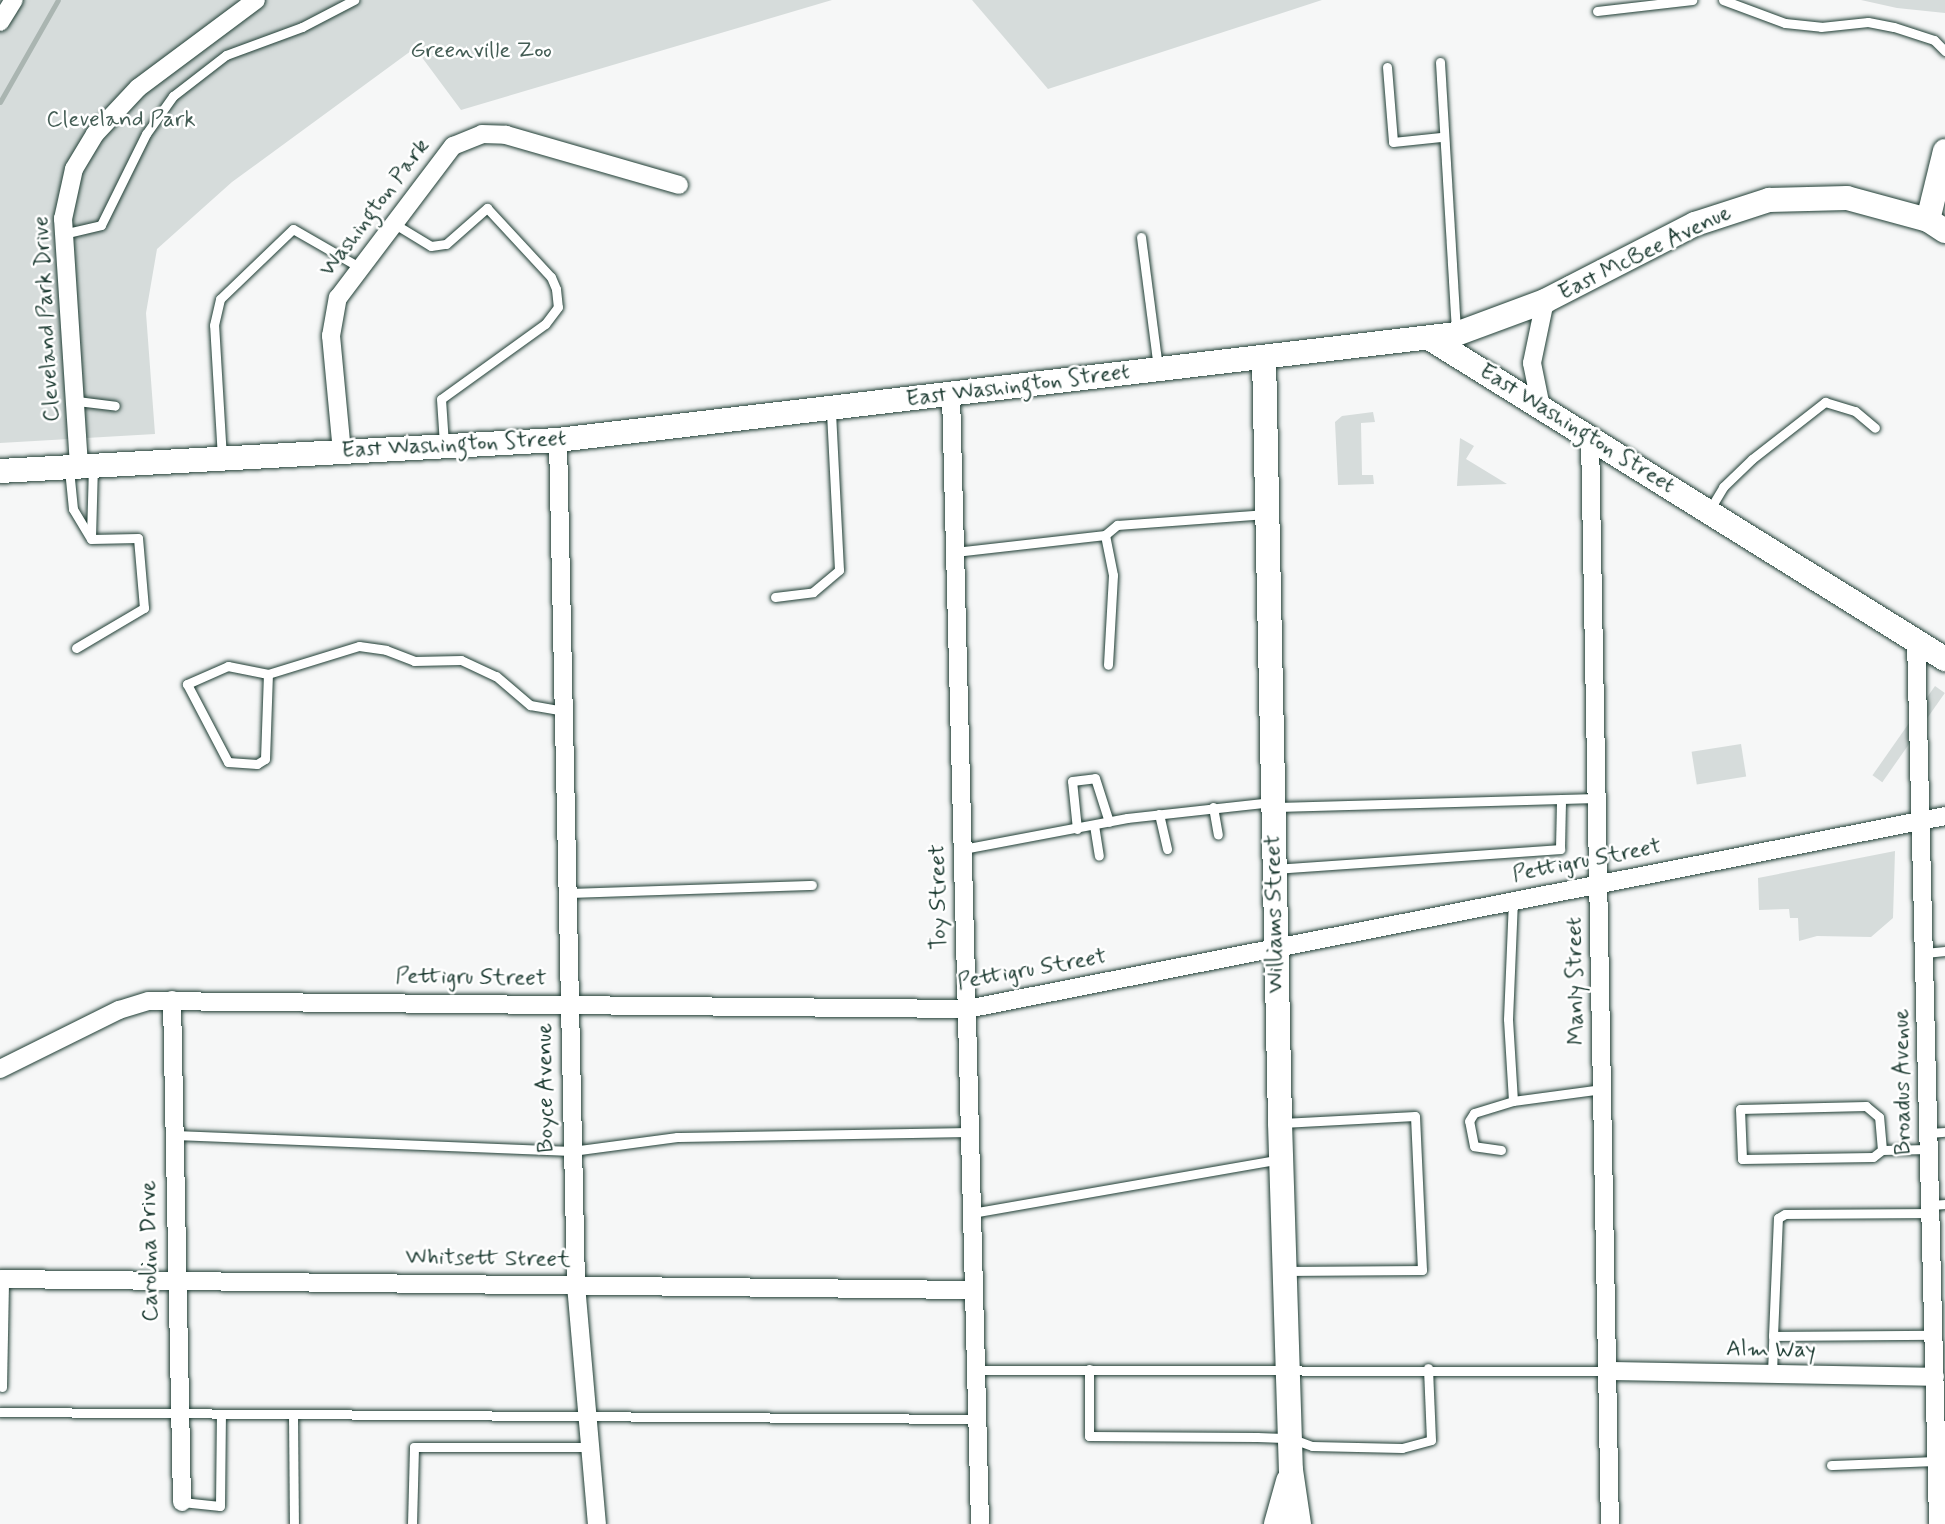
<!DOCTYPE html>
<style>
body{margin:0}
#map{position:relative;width:1945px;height:1524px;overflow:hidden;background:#f6f7f7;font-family:Mynerve,sans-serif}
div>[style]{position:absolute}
.green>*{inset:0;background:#d6dcdb;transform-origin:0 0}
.stream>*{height:5px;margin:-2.5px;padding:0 2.5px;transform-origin:2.5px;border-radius:2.5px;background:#aab5b1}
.roads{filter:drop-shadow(0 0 2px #1f3d34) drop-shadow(0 0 2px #1f3d34)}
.lane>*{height:9px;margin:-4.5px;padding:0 4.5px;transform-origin:4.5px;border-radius:4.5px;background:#fff}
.street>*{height:18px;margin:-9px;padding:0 9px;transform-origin:9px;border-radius:9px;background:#fff}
.secondary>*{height:24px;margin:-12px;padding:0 12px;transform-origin:12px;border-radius:12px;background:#fff}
span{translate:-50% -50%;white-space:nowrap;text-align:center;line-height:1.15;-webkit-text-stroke:5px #fff;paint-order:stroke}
.park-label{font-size:23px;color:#445d55}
.street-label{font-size:23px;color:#1f3d34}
</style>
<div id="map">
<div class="green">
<i style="clip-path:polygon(0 0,832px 0,461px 110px,415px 48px,232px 182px,157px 249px,146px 313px,155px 434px,0 443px)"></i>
<i style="clip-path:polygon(972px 0,1322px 0,1048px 89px)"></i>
<i style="clip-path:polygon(1861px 0,1945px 0,1945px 13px,1897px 8px)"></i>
<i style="clip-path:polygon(1373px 412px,1375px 422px,1361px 423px,1362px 475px,1373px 475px,1374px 484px,1338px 485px,1335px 422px,1342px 416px)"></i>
<i style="clip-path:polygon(1460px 438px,1474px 446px,1466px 459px,1507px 484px,1457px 486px)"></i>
<i style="left:1935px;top:686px;width:12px;height:109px;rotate:35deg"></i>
<i style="left:1741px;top:744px;width:33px;height:50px;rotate:81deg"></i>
<i style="clip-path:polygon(1895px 851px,1893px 918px,1871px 937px,1817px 936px,1799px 941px,1798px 918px,1790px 918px,1789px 909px,1759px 910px,1758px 878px)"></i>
</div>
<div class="stream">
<i style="left:0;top:102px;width:117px;rotate:-60.4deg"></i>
</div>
<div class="roads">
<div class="lane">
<i style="left:1723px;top:0;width:66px;rotate:20.4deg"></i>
<i style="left:1785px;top:23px;width:36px;rotate:6deg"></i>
<i style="left:1821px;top:27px;width:47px;rotate:-6.1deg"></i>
<i style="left:1868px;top:22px;width:26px;rotate:11deg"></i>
<i style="left:1894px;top:27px;width:42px;rotate:18deg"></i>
<i style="left:1934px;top:40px;width:16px;rotate:45deg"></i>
<i style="left:1597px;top:11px;width:96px;rotate:-6.6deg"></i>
<i style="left:1440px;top:62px;width:270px;rotate:86.6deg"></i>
<i style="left:1387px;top:67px;width:75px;rotate:85.4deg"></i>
<i style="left:1393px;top:142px;width:48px;rotate:-5.9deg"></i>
<i style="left:393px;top:223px;width:44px;rotate:31.2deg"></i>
<i style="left:431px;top:246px;width:15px;rotate:-8deg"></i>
<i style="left:446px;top:244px;width:55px;rotate:-41.3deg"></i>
<i style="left:487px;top:208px;width:94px;rotate:47.2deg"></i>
<i style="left:551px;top:277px;width:13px;rotate:67deg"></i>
<i style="left:556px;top:289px;width:18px;rotate:84deg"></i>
<i style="left:558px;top:307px;width:21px;rotate:127deg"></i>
<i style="left:545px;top:324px;width:128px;rotate:144.2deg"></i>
<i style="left:441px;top:399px;width:45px;rotate:86.2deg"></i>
<i style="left:63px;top:234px;width:39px;rotate:-13deg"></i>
<i style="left:101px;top:225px;width:102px;rotate:-63.7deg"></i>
<i style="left:146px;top:134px;width:47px;rotate:-54.6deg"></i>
<i style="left:173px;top:96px;width:67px;rotate:-37.7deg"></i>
<i style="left:226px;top:55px;width:81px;rotate:-20.2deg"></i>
<i style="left:302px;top:27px;width:59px;rotate:-27.4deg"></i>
<i style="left:1141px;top:237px;width:132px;rotate:82.6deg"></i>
<i style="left:77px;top:401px;width:38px;rotate:7deg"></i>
<i style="left:222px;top:458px;width:133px;rotate:-93.4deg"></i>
<i style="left:214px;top:325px;width:27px;rotate:-77deg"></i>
<i style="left:220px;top:299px;width:101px;rotate:-43.8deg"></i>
<i style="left:293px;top:229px;width:76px;rotate:29.9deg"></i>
<i style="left:69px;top:469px;width:40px;rotate:84.3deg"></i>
<i style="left:73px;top:509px;width:35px;rotate:59deg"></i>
<i style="left:1710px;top:509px;width:26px;rotate:-59deg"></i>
<i style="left:1723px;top:487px;width:40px;rotate:-44deg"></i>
<i style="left:1752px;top:459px;width:93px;rotate:-38deg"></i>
<i style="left:1825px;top:402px;width:31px;rotate:17deg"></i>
<i style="left:1855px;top:411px;width:26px;rotate:40deg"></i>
<i style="left:1105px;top:535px;width:41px;rotate:78.7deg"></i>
<i style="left:1113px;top:575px;width:90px;rotate:93.2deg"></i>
<i style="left:91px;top:537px;width:70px;rotate:-88.4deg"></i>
<i style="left:955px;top:552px;width:151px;rotate:-6.5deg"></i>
<i style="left:1105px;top:535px;width:16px;rotate:-40deg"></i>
<i style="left:1117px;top:525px;width:150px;rotate:-4.2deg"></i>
<i style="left:775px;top:597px;width:38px;rotate:-7deg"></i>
<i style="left:813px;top:592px;width:34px;rotate:-40deg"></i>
<i style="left:839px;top:570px;width:160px;rotate:-92.9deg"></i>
<i style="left:76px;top:648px;width:79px;rotate:-30.5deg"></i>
<i style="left:144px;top:608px;width:70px;rotate:-94.9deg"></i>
<i style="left:138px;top:538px;width:47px;rotate:178.8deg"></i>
<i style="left:268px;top:674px;width:41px;rotate:-168.7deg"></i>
<i style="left:228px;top:666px;width:45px;rotate:156.3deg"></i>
<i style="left:187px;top:684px;width:88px;rotate:62.3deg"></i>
<i style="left:228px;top:762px;width:29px;rotate:4deg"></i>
<i style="left:257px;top:764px;width:9px;rotate:-32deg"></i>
<i style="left:265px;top:759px;width:85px;rotate:-88deg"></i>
<i style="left:268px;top:674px;width:95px;rotate:-17.1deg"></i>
<i style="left:359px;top:646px;width:27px;rotate:8deg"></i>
<i style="left:386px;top:650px;width:30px;rotate:21deg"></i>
<i style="left:414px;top:661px;width:47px;rotate:-1.2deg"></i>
<i style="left:461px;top:660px;width:38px;rotate:25deg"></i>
<i style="left:496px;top:676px;width:45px;rotate:40.5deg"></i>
<i style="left:530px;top:705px;width:34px;rotate:10deg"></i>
<i style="left:1213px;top:807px;width:28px;rotate:80deg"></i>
<i style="left:1277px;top:807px;width:320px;rotate:-1.6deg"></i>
<i style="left:1159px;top:814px;width:36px;rotate:77deg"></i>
<i style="left:1094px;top:825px;width:31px;rotate:81deg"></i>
<i style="left:1077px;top:829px;width:48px;rotate:-95.9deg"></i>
<i style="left:1072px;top:781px;width:23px;rotate:-7deg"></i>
<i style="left:1095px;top:778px;width:46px;rotate:72.3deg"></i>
<i style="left:963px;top:849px;width:167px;rotate:-10.7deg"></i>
<i style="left:1127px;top:818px;width:146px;rotate:-6.3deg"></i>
<i style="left:1275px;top:869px;width:286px;rotate:-4deg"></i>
<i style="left:1560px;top:849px;width:49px;rotate:-88.8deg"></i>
<i style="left:566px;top:893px;width:246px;rotate:-1.9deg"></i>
<i style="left:1925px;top:953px;width:20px;rotate:-6deg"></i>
<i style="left:1513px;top:1101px;width:82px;rotate:-93.5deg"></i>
<i style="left:1508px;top:1019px;width:118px;rotate:-87.6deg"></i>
<i style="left:1282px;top:1123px;width:133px;rotate:-3deg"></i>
<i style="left:1415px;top:1116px;width:154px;rotate:87.4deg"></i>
<i style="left:1422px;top:1270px;width:135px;rotate:179.6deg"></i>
<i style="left:1929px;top:1133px;width:16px;rotate:-4deg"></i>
<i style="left:175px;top:1135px;width:397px;rotate:2.3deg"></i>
<i style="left:572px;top:1151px;width:106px;rotate:-7.6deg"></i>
<i style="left:677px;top:1137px;width:292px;rotate:-1deg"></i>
<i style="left:1501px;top:1150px;width:27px;rotate:-172deg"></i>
<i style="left:1474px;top:1146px;width:25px;rotate:-101deg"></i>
<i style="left:1469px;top:1121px;width:9px;rotate:-58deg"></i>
<i style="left:1474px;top:1113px;width:41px;rotate:-17.1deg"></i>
<i style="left:1513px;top:1101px;width:90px;rotate:-7.7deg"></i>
<i style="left:1882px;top:1150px;width:33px;rotate:-95deg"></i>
<i style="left:1879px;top:1117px;width:17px;rotate:-140deg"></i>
<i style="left:1866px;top:1106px;width:126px;rotate:178.6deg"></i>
<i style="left:1740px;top:1109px;width:50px;rotate:87.7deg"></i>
<i style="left:1742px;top:1159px;width:131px;rotate:-0.9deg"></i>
<i style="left:1873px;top:1157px;width:11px;rotate:-38deg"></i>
<i style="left:1882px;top:1150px;width:47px;rotate:-1.2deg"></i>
<i style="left:1931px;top:1205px;width:14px;rotate:-4deg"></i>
<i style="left:972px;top:1213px;width:313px;rotate:-9.9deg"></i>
<i style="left:1773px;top:1336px;width:118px;rotate:-87.6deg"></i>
<i style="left:1778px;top:1218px;width:8px;rotate:-30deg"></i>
<i style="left:1785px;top:1214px;width:146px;rotate:-0.4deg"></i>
<i style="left:1089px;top:1369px;width:67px;rotate:90deg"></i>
<i style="left:1089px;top:1436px;width:168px;rotate:0.3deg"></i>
<i style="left:1257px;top:1437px;width:33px;rotate:2deg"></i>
<i style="left:1290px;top:1438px;width:23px;rotate:20deg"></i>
<i style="left:1312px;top:1446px;width:90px;rotate:1.3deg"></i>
<i style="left:1402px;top:1448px;width:30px;rotate:-15deg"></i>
<i style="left:1431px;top:1440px;width:72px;rotate:-92.4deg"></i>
<i style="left:975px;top:1370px;width:632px;rotate:0.09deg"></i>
<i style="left:1772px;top:1374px;width:38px;rotate:-88deg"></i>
<i style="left:1773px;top:1336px;width:161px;rotate:-0.4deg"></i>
<i style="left:2px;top:1387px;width:108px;rotate:-88.9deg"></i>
<i style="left:0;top:1412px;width:976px;rotate:0.41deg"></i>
<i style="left:293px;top:1414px;width:110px;rotate:89.5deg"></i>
<i style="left:1831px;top:1465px;width:106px;rotate:-2.2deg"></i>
<i style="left:182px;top:1502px;width:38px;rotate:6deg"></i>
<i style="left:220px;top:1506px;width:92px;rotate:-89.4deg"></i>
<i style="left:412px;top:1524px;width:77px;rotate:-88.5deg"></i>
<i style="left:414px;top:1447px;width:175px"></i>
</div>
<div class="street">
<i style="left:0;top:22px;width:26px;rotate:-58deg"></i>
<i style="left:951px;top:394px;width:1130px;rotate:88.53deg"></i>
<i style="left:1541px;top:407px;width:45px;rotate:-101.6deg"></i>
<i style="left:1532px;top:363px;width:63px;rotate:-78.2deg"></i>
<i style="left:1590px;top:437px;width:1087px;rotate:88.95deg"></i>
<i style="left:558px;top:440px;width:845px;rotate:88.78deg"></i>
<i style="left:576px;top:1285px;width:240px;rotate:85deg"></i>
<i style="left:342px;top:452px;width:117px;rotate:-95.4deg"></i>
<i style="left:331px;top:336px;width:39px;rotate:-80deg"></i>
<i style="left:338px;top:298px;width:191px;rotate:-52.9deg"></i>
<i style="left:453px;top:146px;width:31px;rotate:-22deg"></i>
<i style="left:482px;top:134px;width:24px;rotate:2deg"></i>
<i style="left:506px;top:135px;width:180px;rotate:16.1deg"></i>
<i style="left:79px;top:466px;width:248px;rotate:-93.7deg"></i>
<i style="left:63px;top:219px;width:51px;rotate:-77.6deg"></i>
<i style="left:74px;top:169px;width:41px;rotate:-59deg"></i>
<i style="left:95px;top:134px;width:63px;rotate:-46.9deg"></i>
<i style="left:138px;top:88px;width:147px;rotate:-36.7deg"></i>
<i style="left:1916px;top:640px;width:884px;rotate:88.57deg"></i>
<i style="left:172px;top:1000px;width:502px;rotate:88.86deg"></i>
<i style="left:0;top:1069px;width:133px;rotate:-26.4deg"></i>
<i style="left:119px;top:1010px;width:31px;rotate:-17deg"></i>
<i style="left:149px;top:1001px;width:818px;rotate:0.56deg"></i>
<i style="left:967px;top:1009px;width:997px;rotate:-11.16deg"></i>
<i style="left:0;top:1279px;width:974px;rotate:0.65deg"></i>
<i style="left:1607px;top:1371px;width:328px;rotate:1deg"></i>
</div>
<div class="secondary">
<i style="left:1928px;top:220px;width:71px;rotate:-76.2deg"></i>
<i style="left:1429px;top:338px;width:608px;rotate:31.89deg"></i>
<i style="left:1264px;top:357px;width:766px;rotate:88.8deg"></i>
<i style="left:1280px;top:1123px;width:347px;rotate:88.2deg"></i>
<i style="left:1291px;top:1470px;width:55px;rotate:81.6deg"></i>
<i style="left:0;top:471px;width:559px;rotate:-3.18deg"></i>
<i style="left:558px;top:440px;width:904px;rotate:-6.73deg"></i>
<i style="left:1456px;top:334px;width:95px;rotate:-20.3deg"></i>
<i style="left:1545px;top:301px;width:169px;rotate:-27.2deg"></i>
<i style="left:1695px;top:224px;width:78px;rotate:-18deg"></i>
<i style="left:1769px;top:200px;width:78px;rotate:-1.5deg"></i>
<i style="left:1847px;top:198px;width:84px;rotate:15.2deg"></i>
<i style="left:1928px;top:220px;width:20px;rotate:33deg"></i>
<i style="left:1276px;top:1524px;width:45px;rotate:-74.4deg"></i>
</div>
</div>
<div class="park-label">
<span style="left:481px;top:51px">Greenville Zoo</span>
<span style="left:121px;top:120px">Cleveland Park</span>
</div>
<div class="street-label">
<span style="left:375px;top:208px;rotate:-53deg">Washington Park</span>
<span style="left:1645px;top:253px;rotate:-26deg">East McBee Avenue</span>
<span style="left:47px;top:319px;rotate:-93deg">Cleveland Park Drive</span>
<span style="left:1018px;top:386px;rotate:-7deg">East Washington Street</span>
<span style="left:1577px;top:429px;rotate:32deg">East Washington Street</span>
<span style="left:454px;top:445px;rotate:-3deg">East Washington Street</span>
<span style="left:1587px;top:861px;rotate:-11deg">Pettigru Street</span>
<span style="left:939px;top:897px;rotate:-91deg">Toy Street</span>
<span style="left:1275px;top:914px;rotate:-91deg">Williams Street</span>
<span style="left:1032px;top:970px;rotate:-10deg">Pettigru Street</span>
<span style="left:471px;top:978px;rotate:1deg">Pettigru Street</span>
<span style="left:1576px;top:981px;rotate:-91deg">Manly Street</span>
<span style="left:1903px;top:1082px;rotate:-91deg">Broadus Avenue</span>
<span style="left:546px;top:1088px;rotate:-91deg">Boyce Avenue</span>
<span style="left:150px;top:1251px;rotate:-91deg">Carolina Drive</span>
<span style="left:488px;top:1259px;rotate:1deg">Whitsett Street</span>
<span style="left:1771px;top:1350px;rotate:1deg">Alm Way</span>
</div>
</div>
